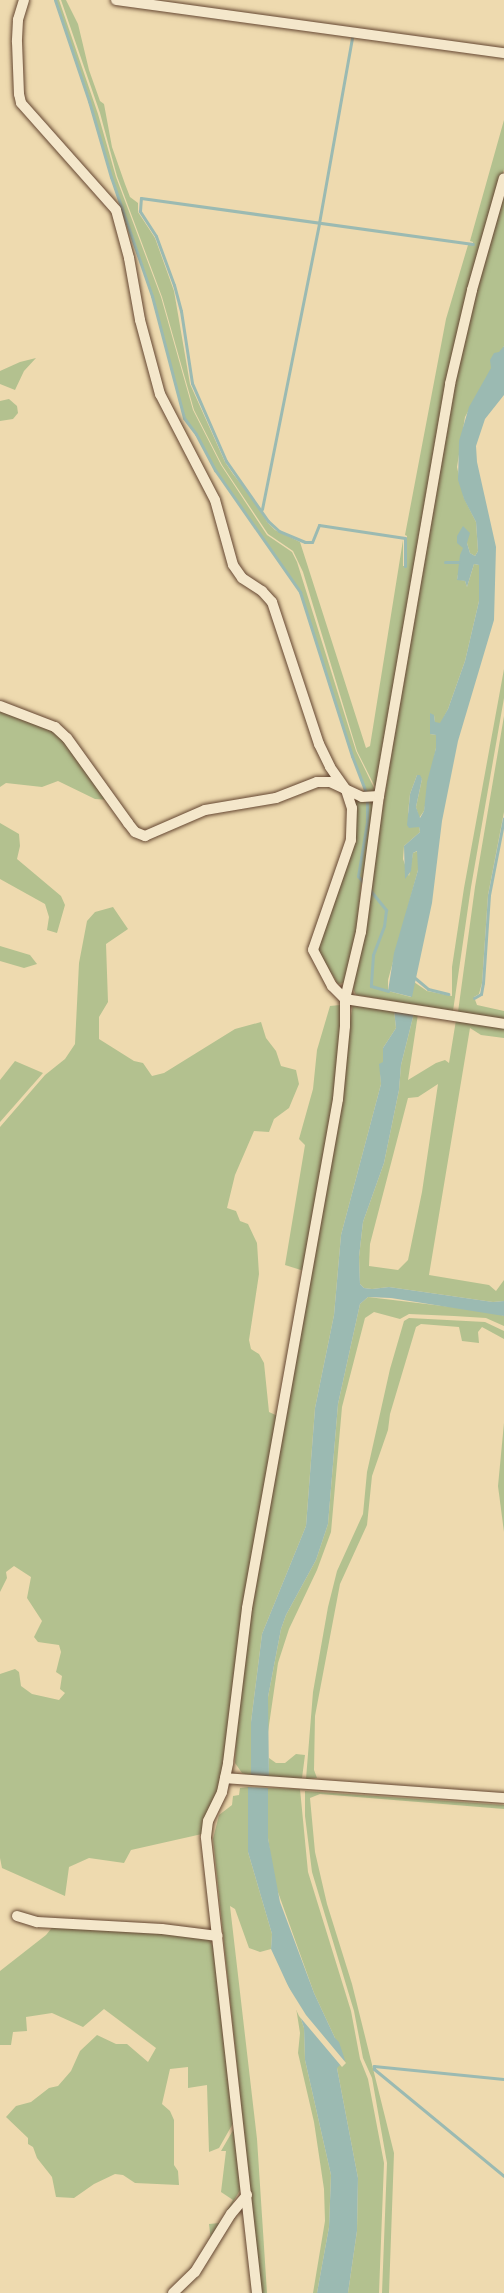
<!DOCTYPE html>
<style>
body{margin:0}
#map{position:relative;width:504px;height:2293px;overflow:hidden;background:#eedaaf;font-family:Alegreya,serif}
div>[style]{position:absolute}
.green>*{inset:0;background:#b3c18f}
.water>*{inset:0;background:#9bbab2}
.pier>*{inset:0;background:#eedaaf}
.stream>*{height:3px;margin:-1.5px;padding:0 1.5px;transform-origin:1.5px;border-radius:1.5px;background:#9bbab2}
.roads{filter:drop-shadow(0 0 2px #644631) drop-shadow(0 0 2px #644631)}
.street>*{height:10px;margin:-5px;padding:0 5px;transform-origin:5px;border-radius:5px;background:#f4e7cb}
span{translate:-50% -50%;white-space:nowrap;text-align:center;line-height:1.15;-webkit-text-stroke:4.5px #f4e7cb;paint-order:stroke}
</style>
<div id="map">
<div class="green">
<i style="clip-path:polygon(56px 0,59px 0,98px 114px,116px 177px,161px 297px,193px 410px,221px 465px,267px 535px,292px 552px,297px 562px,356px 751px,377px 794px,367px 796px,352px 756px,301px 592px,215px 470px,196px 433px,184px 418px,152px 296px,111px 177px,90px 100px)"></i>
<i style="clip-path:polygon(61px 0,66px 0,78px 24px,89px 70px,100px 101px,104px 104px,112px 147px,125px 184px,130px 197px,138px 203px,138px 212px,155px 238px,174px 291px,190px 384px,225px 462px,233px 474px,261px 509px,267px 522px,275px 530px,300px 542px,366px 748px,370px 746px,403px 540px,403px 566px,407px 566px,407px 536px,405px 535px,446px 319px,468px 245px,473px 245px,473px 242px,470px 241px,504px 120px,504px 169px,465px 308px,377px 791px,357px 751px,303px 572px,293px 551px,268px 534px,222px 465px,194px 410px,162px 297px,117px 176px,100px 113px)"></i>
<i style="clip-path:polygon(504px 188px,504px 346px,465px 417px,457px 467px,464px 498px,476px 522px,478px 551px,475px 556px,470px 553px,467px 543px,464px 548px,457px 579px,465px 581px,467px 587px,474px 564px,479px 565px,479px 601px,465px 661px,448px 709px,441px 723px,435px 723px,434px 715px,430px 725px,430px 734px,436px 735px,436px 748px,424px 811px,419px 818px,416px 807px,422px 779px,417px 775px,410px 794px,408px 813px,419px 827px,420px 832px,404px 846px,403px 859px,409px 876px,413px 853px,418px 851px,418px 870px,388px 980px,388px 991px,411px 997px,414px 982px,427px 991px,452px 996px,452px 967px,464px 888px,504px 669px,504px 698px,471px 887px,453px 1011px,356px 995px,353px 989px,452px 384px)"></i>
<i style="clip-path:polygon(36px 358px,24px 371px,15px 390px,0 384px,0 371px,20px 362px)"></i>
<i style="clip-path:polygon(9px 399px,17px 406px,18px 413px,13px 419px,0 421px,0 401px)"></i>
<i style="clip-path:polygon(0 709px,57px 730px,111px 800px,95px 799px,58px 781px,42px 787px,6px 783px,0 787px)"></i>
<i style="clip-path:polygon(504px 716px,504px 812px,488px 895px,482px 983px,479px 994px,474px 997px,477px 1005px,504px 1011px,504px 1019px,458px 1012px,475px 887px)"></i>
<i style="clip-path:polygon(352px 799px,378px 799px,361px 886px,357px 929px,344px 983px,338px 984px,317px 950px,344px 868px)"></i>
<i style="clip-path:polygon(0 823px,19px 834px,20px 846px,17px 859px,61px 896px,65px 905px,57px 933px,47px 930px,49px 917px,45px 904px,0 879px)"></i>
<i style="clip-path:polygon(113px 907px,128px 929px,106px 944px,108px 1002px,99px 1017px,99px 1039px,134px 1061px,143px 1063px,152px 1076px,164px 1073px,235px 1029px,261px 1022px,266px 1038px,276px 1051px,281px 1066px,296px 1070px,299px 1084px,289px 1108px,274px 1119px,269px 1132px,254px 1131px,235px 1175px,227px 1208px,236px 1211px,240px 1221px,248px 1224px,257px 1243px,259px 1274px,249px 1340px,251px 1349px,259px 1354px,264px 1363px,269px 1412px,280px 1417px,223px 1782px,202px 1834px,131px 1850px,124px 1863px,89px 1858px,69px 1867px,65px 1896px,2px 1868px,0 1858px,0 1674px,15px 1669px,19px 1672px,21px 1686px,32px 1694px,59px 1700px,65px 1693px,60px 1689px,62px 1676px,56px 1672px,61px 1652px,59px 1645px,38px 1642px,34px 1637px,42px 1621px,27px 1598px,31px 1577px,14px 1566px,6px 1572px,7px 1578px,0 1592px,0 1127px,45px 1075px,65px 1059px,75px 1044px,79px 963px,87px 921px,95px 912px)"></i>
<i style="clip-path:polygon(0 946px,30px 955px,37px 964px,24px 968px,0 961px)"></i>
<i style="clip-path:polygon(353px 1004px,394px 1010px,396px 1028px,383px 1048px,385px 1058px,380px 1070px,381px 1084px,341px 1235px,334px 1315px,315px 1408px,306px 1526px,262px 1634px,251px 1722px,251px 1776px,242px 1773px,235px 1763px,237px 1713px,245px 1652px)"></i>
<i style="clip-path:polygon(340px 1005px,342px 1028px,336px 1099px,304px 1271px,285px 1265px,305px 1145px,299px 1139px,313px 1089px,317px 1050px,330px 1006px)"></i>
<i style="clip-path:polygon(evenodd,414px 1013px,418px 1014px,408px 1080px,436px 1063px,445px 1060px,449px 1063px,456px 1020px,504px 1028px,504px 1038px,481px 1035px,470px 1028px,429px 1275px,489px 1285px,496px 1291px,504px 1280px,504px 1301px,493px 1302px,389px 1287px,372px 1289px,364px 1288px,360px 1284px,359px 1257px,363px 1222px,384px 1163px,399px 1090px,401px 1065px,414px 1013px,438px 1084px,422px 1192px,408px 1260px,398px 1270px,369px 1266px,370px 1244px,408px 1098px,418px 1097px,438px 1084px)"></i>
<i style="clip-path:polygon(15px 1061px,43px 1073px,0 1122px,0 1080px)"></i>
<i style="clip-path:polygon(368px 1297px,493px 1312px,504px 1316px,504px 1326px,486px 1318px,454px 1316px,409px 1314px,400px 1319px,374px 1312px,365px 1318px,342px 1407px,331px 1532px,317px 1570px,289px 1629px,278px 1663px,268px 1732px,268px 1697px,281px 1629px,286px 1615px,316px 1560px,328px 1524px,338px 1404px,360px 1304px)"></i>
<i style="clip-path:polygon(409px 1318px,485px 1322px,504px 1331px,504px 1339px,482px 1327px,478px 1332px,479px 1343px,462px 1341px,459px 1327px,421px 1324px,416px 1327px,390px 1414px,388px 1430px,372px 1476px,367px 1525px,340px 1584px,315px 1716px,314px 1770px,317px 1778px,306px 1779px,313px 1692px,328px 1607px,337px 1571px,363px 1514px,367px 1472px,390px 1369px,404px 1321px)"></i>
<i style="clip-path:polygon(504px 1423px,504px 1532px,498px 1486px)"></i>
<i style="clip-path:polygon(296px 1754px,305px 1755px,302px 1778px,298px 1780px,269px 1778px,269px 1758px,276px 1763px,285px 1763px)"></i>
<i style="clip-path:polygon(248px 1787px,248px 1852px,272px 1934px,271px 1949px,260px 1952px,249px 1948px,235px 1909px,230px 1906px,257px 2139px,267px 2293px,261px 2293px,213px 1839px,219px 1815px,232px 1805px,233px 1796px,239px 1795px,240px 1788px)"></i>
<i style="clip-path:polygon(268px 1788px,300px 1789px,308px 1872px,351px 2011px,360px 2059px,368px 2079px,384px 2163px,379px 2293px,348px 2293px,357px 2231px,358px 2178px,337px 2068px,335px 2038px,314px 1993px,274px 1881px,268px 1838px)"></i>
<i style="clip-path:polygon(305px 1791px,504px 1805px,504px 1809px,320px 1794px,310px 1798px,315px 1852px,327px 1904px,352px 1984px,394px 2153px,389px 2293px,382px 2293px,387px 2163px,372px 2078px,363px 2058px,354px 2011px,312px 1872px,305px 1816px)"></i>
<i style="clip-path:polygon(55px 1924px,207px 1938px,211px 1942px,217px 1955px,223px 2036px,236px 2118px,219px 2148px,209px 2152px,207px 2085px,188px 2088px,188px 2067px,170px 2069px,162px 2104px,170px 2111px,174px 2120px,174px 2165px,178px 2171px,179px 2185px,135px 2183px,123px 2175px,115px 2174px,94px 2184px,74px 2198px,56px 2197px,52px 2177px,37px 2158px,33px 2147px,28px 2144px,28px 2138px,6px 2117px,16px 2106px,31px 2102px,49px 2088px,58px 2086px,71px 2071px,80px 2051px,97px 2035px,116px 2044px,127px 2044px,148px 2062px,156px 2048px,104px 2009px,83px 2027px,52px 2013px,26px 2017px,27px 2031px,13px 2032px,11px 2045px,0 2045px,0 1971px,46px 1935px)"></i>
<i style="clip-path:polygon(295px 2001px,304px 2028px,305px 2060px,331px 2175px,329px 2227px,317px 2293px,313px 2293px,325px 2221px,324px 2189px,314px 2122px,298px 2053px,300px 2033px)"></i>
<i style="clip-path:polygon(236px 2125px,240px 2190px,211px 2241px,209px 2224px,220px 2223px,233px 2200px,221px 2192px,226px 2151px,221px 2151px)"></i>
</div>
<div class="water">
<i style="clip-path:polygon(504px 346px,504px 395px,485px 419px,476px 446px,477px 462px,496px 547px,494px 620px,458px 741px,442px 821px,432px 903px,412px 997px,388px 991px,394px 953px,418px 870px,417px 851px,413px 853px,411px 871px,405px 879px,404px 846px,420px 832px,419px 827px,409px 828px,407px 825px,410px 794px,417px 775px,420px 775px,422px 779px,416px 807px,420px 818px,424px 811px,427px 782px,436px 748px,436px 735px,430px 734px,430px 713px,434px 715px,435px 722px,440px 723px,448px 709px,465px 661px,479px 601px,479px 565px,474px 564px,467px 587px,465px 581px,457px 580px,460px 555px,463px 548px,457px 543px,457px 536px,463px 526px,470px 533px,467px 543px,470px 553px,475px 556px,478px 551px,476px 522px,464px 499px,458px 480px,459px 441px,469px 407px,491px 368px,490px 360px,494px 353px,499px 352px)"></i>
<i style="clip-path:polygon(394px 1010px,414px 1013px,401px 1065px,399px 1090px,384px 1163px,363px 1222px,359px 1257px,360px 1284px,364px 1288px,372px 1289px,389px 1287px,493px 1302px,504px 1301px,504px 1316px,391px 1298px,368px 1297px,360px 1304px,338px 1404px,328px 1524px,316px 1560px,286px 1615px,281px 1629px,268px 1697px,269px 1778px,251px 1776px,251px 1722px,262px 1634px,306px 1526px,315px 1408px,334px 1315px,341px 1235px,381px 1084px,379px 1064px,383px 1062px,383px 1048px,396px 1028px)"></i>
<i style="clip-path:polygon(248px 1787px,268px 1788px,268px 1838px,280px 1902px,314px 1993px,335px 2038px,339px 2042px,345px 2060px,337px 2068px,358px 2178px,357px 2231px,348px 2293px,317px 2293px,329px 2227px,331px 2175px,305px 2060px,304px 2028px,295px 2001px,271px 1949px,272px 1934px,248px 1852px)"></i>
</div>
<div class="pier">
<i style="clip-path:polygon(276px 1967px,306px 2015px,346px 2063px,342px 2067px,299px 2016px)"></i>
</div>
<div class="stream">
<i style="left:55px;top:0;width:107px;rotate:71.4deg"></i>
<i style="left:89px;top:101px;width:79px;rotate:73.9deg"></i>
<i style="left:111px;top:177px;width:126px;rotate:71deg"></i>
<i style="left:152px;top:296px;width:126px;rotate:75.3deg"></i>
<i style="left:184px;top:418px;width:20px;rotate:53deg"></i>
<i style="left:196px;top:434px;width:41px;rotate:62.2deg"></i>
<i style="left:215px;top:470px;width:149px;rotate:55.1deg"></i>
<i style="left:300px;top:592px;width:172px;rotate:72.4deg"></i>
<i style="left:352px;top:756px;width:40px;rotate:69deg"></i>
<i style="left:262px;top:509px;width:292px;rotate:-78.7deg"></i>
<i style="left:319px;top:223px;width:189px;rotate:-79.9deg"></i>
<i style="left:445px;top:562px;width:14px"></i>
<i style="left:405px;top:566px;width:28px;rotate:-90deg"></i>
<i style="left:405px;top:538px;width:87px;rotate:-171.4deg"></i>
<i style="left:319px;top:525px;width:18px;rotate:112deg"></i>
<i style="left:312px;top:542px;width:7px;rotate:180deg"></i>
<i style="left:305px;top:542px;width:28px;rotate:-157deg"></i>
<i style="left:279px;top:531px;width:15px;rotate:-138deg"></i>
<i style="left:268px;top:521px;width:73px;rotate:-125deg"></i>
<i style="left:226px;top:461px;width:85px;rotate:-113.6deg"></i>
<i style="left:192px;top:383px;width:73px;rotate:-98.7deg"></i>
<i style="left:181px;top:311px;width:27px;rotate:-105deg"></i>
<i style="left:174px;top:285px;width:52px;rotate:-110.2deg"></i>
<i style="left:156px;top:236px;width:30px;rotate:-123deg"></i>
<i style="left:140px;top:211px;width:13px;rotate:-86deg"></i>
<i style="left:141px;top:198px;width:335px;rotate:7.9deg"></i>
<i style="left:364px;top:883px;width:9px;rotate:-131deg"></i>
<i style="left:358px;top:876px;width:55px;rotate:-80.5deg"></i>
<i style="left:367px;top:822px;width:23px;rotate:-90deg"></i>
<i style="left:370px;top:890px;width:26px;rotate:51deg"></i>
<i style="left:386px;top:910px;width:16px;rotate:97deg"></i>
<i style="left:384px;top:926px;width:31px;rotate:111deg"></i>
<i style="left:373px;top:955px;width:31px;rotate:94deg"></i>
<i style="left:371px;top:986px;width:18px;rotate:16deg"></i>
<i style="left:415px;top:978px;width:17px;rotate:40deg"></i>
<i style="left:428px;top:989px;width:21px;rotate:14deg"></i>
<i style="left:474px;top:998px;width:8px;rotate:-30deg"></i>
<i style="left:481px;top:994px;width:11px;rotate:-80deg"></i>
<i style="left:483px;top:983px;width:88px;rotate:-86.1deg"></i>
<i style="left:489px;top:895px;width:78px;rotate:-79deg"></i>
<i style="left:504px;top:2079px;width:131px;rotate:-174.3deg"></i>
<i style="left:374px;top:2066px;width:3px;rotate:90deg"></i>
<i style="left:374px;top:2069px;width:168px;rotate:39.5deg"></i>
</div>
<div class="roads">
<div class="street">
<i style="left:24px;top:0;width:21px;rotate:107deg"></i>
<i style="left:18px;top:20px;width:22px;rotate:93deg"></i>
<i style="left:17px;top:42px;width:52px;rotate:87.8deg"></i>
<i style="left:19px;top:94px;width:9px;rotate:77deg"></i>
<i style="left:21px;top:103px;width:143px;rotate:48.4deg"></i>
<i style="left:116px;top:210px;width:50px;rotate:74.8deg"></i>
<i style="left:129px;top:258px;width:63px;rotate:79.9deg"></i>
<i style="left:140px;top:320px;width:77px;rotate:74.9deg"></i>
<i style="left:160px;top:394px;width:119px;rotate:62.6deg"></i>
<i style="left:215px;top:500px;width:67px;rotate:74.5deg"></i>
<i style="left:233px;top:565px;width:16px;rotate:55deg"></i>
<i style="left:242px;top:578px;width:24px;rotate:33deg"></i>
<i style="left:262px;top:591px;width:15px;rotate:48deg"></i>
<i style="left:272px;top:602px;width:150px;rotate:71.7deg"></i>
<i style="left:319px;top:744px;width:25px;rotate:64deg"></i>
<i style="left:330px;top:767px;width:28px;rotate:55deg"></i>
<i style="left:346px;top:790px;width:19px;rotate:72deg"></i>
<i style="left:352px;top:808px;width:32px;rotate:92deg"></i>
<i style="left:351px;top:840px;width:116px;rotate:109.1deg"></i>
<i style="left:313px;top:950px;width:41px;rotate:62.2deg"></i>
<i style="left:332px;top:986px;width:18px;rotate:45deg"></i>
<i style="left:345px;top:999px;width:161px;rotate:8.9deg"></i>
<i style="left:116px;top:0;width:392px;rotate:7.8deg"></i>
<i style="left:0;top:706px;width:59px;rotate:20.9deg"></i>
<i style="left:55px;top:727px;width:16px;rotate:43deg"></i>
<i style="left:67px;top:738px;width:105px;rotate:54.3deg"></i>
<i style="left:128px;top:823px;width:11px;rotate:52deg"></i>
<i style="left:135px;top:832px;width:11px;rotate:22deg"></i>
<i style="left:145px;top:836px;width:65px;rotate:-23.4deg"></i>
<i style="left:205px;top:810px;width:72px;rotate:-9.6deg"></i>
<i style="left:276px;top:798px;width:44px;rotate:-21.3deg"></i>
<i style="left:317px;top:782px;width:13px"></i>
<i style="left:330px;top:782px;width:35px;rotate:25deg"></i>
<i style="left:362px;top:797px;width:17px;rotate:-3deg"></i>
<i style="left:225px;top:1778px;width:280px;rotate:4.1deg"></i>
<i style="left:17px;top:1916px;width:21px;rotate:17deg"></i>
<i style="left:37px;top:1922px;width:125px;rotate:3.2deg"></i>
<i style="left:162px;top:1929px;width:56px;rotate:7.1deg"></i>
<i style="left:173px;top:2293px;width:30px;rotate:-44deg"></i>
<i style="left:195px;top:2272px;width:68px;rotate:-58.2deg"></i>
<i style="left:231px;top:2214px;width:25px;rotate:-50deg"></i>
<i style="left:257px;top:2293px;width:459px;rotate:-96.4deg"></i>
<i style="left:206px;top:1837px;width:16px;rotate:-83deg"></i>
<i style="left:208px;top:1821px;width:32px;rotate:-64deg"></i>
<i style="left:222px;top:1792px;width:30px;rotate:-78deg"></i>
<i style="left:228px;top:1763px;width:156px;rotate:-83deg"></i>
<i style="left:247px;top:1608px;width:517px;rotate:-79.86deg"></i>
<i style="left:338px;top:1099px;width:73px;rotate:-84.5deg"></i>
<i style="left:345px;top:1026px;width:27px;rotate:-90deg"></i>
<i style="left:345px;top:999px;width:69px;rotate:-76.6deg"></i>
<i style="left:361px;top:932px;width:137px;rotate:-82.5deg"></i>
<i style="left:379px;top:796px;width:418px;rotate:-80.2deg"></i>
<i style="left:450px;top:384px;width:97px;rotate:-76.8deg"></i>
<i style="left:472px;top:290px;width:116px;rotate:-74.1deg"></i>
</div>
</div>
</div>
